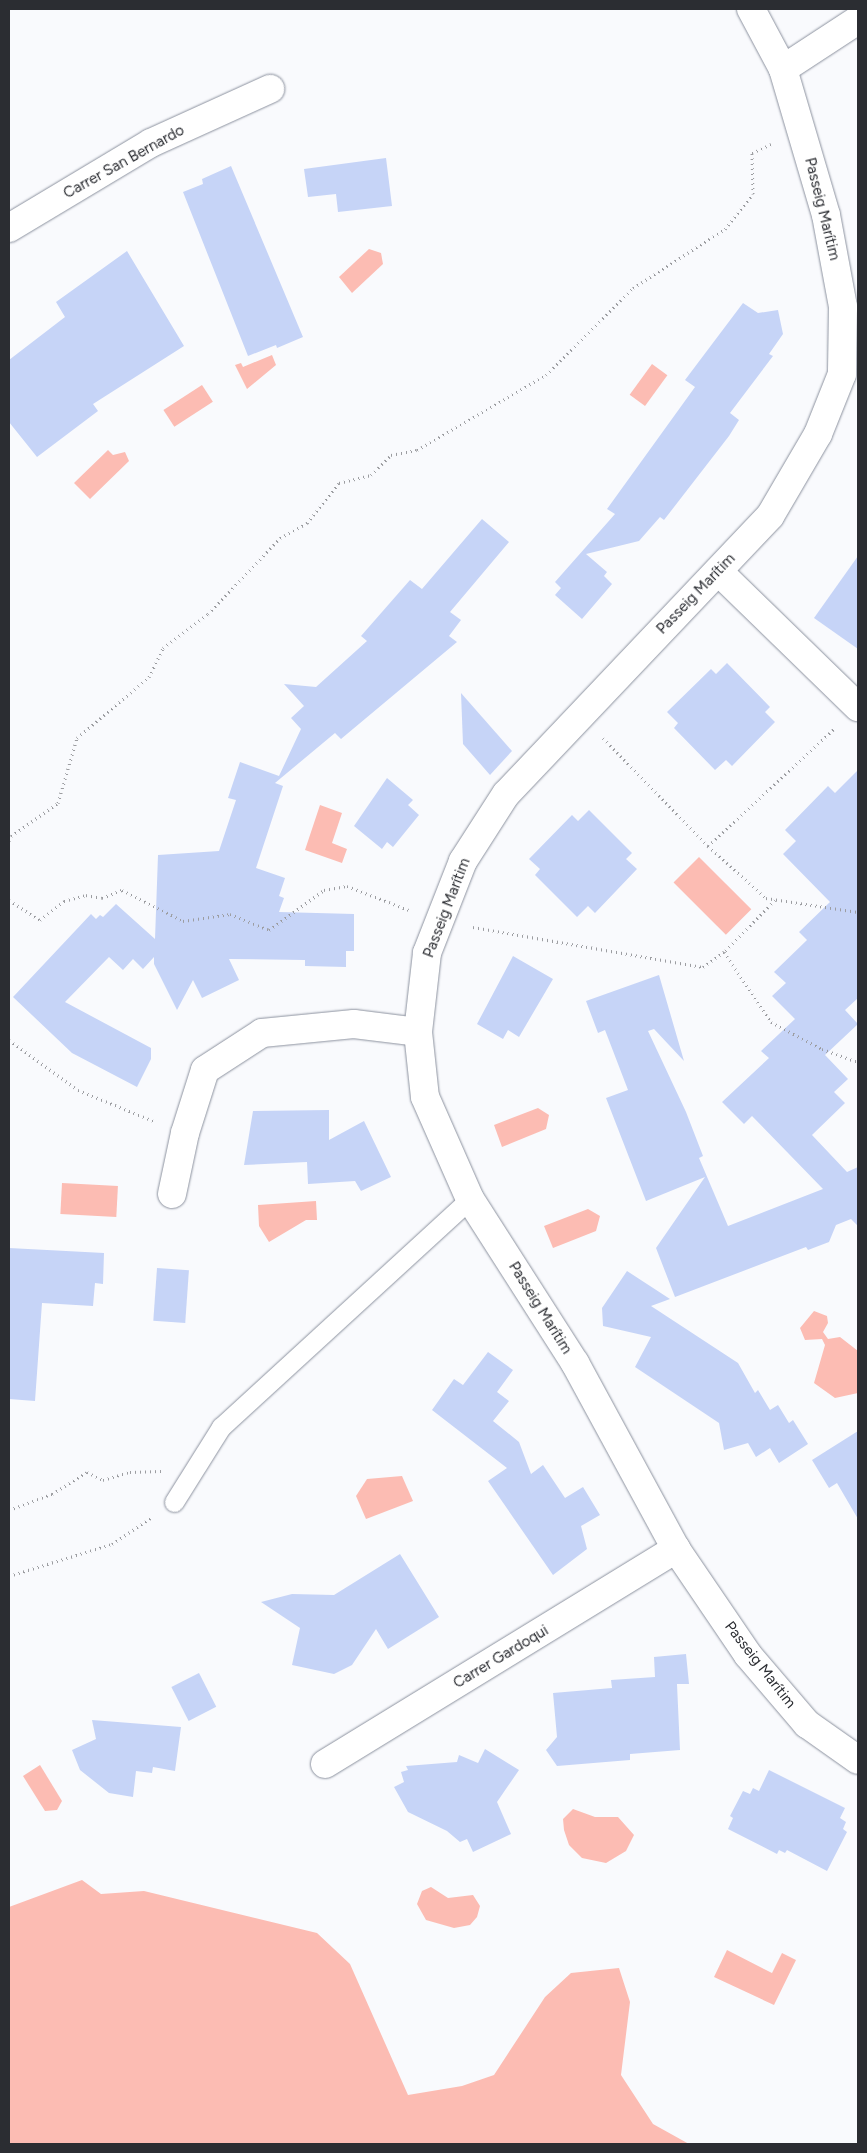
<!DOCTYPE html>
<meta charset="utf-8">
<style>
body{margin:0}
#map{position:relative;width:867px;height:2153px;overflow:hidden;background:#f9fafd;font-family:Figtree,sans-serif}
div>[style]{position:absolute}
.water>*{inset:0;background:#fcbcb3;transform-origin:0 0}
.building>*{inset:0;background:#c6d4f7;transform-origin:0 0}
.path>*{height:3px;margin-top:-1.5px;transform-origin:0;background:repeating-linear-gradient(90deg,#9c9da1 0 1px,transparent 0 5px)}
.roads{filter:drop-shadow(0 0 1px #8c929f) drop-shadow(0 0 1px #8c929f)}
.service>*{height:19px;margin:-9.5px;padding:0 9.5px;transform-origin:9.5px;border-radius:9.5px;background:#fff}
.minor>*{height:28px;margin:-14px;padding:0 14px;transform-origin:14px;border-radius:14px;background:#fff}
span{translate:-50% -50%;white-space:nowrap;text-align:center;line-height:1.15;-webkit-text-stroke:4px #fff;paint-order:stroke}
.street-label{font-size:15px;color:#2b2d32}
.frame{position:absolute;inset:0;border:10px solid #2b2d32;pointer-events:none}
</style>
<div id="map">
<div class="water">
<i style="clip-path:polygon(369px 249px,381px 253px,383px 264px,352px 293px,339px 277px)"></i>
<i style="clip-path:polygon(272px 355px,276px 365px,247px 389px,235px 365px,241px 363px,243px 367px)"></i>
<i style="left:652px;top:364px;width:19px;height:38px;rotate:36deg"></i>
<i style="left:202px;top:385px;width:20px;height:46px;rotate:57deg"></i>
<i style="clip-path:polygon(108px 450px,113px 455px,125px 452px,129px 461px,90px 499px,74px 483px)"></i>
<i style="clip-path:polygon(320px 805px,342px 813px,332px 843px,347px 849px,342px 863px,305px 850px)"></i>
<i style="left:699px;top:857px;width:74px;height:36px;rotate:45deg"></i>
<i style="clip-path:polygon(538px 1108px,549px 1115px,546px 1129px,502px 1147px,494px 1125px)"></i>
<i style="left:62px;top:1183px;width:56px;height:31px;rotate:3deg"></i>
<i style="clip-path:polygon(316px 1201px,317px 1220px,306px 1220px,269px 1242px,259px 1226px,258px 1205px)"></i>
<i style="clip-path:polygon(588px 1209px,600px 1216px,596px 1231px,553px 1248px,544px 1226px)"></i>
<i style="clip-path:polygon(814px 1311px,827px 1316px,828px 1323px,823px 1332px,828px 1339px,840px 1337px,858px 1351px,858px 1393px,835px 1398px,814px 1383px,825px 1345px,822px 1339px,805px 1340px,800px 1328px)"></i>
<i style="clip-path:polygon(402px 1476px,413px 1501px,366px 1519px,356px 1496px,367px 1479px)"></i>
<i style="clip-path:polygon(40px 1765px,62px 1801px,57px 1810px,45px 1811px,23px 1776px)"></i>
<i style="clip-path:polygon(573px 1809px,595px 1817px,618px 1817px,634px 1835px,626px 1851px,606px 1863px,582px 1858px,569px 1845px,564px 1830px,563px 1819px)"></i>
<i style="clip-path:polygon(82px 1880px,101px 1894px,144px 1891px,317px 1933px,350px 1964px,408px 2095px,462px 2086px,494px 2075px,545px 1997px,571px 1973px,619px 1968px,630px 2002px,621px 2075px,653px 2124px,689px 2144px,9px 2144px,9px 1907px)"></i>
<i style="clip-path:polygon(431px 1887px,448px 1898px,473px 1895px,480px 1906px,477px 1917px,470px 1925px,454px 1928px,426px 1920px,417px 1904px,422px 1891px)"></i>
<i style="clip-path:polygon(727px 1950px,772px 1973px,782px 1953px,796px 1960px,774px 2005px,714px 1977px)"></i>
</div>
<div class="building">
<i style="clip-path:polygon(386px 158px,392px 206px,338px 212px,336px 194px,308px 197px,304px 169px)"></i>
<i style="clip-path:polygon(231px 166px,303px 337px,277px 348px,276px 345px,248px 356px,183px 192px,203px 184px,202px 179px)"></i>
<i style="clip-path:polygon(127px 251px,184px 346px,93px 404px,98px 411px,37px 457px,9px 422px,9px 360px,65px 317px,56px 302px)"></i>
<i style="clip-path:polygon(743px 303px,758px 313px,778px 310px,783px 334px,769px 354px,773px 356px,730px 413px,739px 420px,729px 436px,664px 520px,660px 517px,639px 541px,586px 554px,607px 572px,604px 576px,612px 584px,582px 619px,555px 595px,561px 588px,555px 582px,615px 514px,607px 509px,695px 387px,685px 380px)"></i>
<i style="clip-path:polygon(482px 519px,509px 542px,450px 612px,461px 620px,449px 636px,457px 642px,341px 739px,335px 733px,275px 783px,283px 786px,256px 868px,285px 878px,279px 896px,284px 898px,279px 912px,354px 914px,354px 951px,346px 951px,346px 967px,305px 966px,305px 960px,229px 959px,239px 980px,202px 998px,193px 980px,177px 1010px,154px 964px,154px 957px,143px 969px,133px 959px,123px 970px,109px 957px,65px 1002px,151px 1048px,151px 1059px,137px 1087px,72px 1053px,13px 997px,91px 914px,96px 919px,100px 915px,103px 917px,116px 904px,155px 939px,158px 855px,219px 851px,236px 800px,228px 798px,240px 762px,279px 776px,301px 729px,291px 718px,304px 706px,284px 684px,316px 687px,367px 641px,361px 636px,410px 580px,422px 589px)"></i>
<i style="clip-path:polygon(858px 556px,858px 649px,814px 618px)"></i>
<i style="clip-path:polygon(727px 663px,770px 707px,765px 712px,775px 722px,732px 766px,726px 760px,715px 770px,674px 728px,678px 723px,667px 712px,711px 669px,716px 674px)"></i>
<i style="clip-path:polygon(461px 693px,512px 751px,490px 775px,463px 744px)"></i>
<i style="clip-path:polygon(858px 770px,858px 998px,845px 1010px,858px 1024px,825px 1055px,848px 1079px,834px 1092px,845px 1103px,812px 1135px,847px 1172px,858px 1167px,858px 1226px,851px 1219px,836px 1225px,829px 1242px,808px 1250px,806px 1247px,675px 1297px,656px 1248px,705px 1177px,646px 1201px,606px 1098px,628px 1090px,605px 1030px,598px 1033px,586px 1001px,659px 975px,684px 1061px,654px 1029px,648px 1031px,686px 1112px,703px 1156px,699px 1158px,728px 1226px,823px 1189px,752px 1116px,744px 1124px,722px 1102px,769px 1058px,761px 1051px,795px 1019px,772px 996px,786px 983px,774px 972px,807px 940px,799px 932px,830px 902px,783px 854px,796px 841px,785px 830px,828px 786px,835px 793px)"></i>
<i style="clip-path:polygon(387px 778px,413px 800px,408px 805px,419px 815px,393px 847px,387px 842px,382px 849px,354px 826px)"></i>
<i style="clip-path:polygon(589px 810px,632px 853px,626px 859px,637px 869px,595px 913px,588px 906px,577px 917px,535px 875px,540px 869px,529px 859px,572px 815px,578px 821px)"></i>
<i style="clip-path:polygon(513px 956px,553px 979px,519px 1037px,508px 1030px,503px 1039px,477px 1024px)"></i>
<i style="clip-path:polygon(329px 1110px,329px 1140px,364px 1121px,391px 1177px,361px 1191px,355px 1181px,308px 1184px,307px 1162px,244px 1165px,253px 1111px)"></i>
<i style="clip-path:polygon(9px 1248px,104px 1253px,103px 1284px,95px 1283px,93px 1306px,42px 1303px,35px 1401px,9px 1399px)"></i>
<i style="left:157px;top:1268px;width:32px;height:53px;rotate:4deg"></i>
<i style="clip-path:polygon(627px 1271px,670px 1299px,651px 1306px,738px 1363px,755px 1393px,758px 1390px,770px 1410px,778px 1405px,789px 1423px,793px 1420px,808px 1444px,779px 1463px,770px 1448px,756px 1457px,748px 1443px,724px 1450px,719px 1423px,635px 1367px,651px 1337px,603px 1326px,602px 1308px)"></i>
<i style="clip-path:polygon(488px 1352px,513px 1370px,497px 1392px,509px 1401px,493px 1421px,519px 1442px,531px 1474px,543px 1465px,565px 1498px,583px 1487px,600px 1515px,581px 1526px,587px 1549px,553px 1575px,488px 1481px,507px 1468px,432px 1410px,454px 1379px,463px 1385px)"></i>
<i style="clip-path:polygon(858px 1431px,858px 1519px,837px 1483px,829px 1488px,812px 1460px)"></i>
<i style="clip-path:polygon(400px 1554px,439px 1617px,388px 1649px,376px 1629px,352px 1665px,334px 1674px,292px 1665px,300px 1628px,261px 1602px,292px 1594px,334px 1595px)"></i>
<i style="clip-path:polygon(686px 1654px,689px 1684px,677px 1684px,680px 1750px,630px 1754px,630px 1760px,557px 1766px,546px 1750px,557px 1737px,553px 1693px,612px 1688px,611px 1680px,655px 1677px,654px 1657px)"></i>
<i style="left:199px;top:1673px;width:38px;height:31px;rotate:63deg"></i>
<i style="clip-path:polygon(92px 1720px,181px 1727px,175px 1771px,153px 1767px,152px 1773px,136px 1771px,133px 1797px,109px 1793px,80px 1770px,72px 1750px,96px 1739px)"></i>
<i style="clip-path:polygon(485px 1749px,519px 1770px,497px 1802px,511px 1834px,473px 1852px,467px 1839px,460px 1842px,447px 1831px,408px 1812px,394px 1787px,404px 1782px,401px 1772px,408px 1770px,406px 1766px,457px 1762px,459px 1755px,478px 1763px)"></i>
<i style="clip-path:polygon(769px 1770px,845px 1808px,840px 1818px,846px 1822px,843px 1829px,847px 1832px,827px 1871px,787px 1850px,785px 1853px,779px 1850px,777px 1854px,728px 1829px,733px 1818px,730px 1816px,743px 1791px,750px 1794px,753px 1788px,759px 1791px)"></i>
</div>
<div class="path">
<i style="left:603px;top:738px;width:151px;rotate:45.8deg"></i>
<i style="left:708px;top:846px;width:78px;rotate:41.9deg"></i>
<i style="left:766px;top:898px;width:93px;rotate:8.7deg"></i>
<i style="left:9px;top:841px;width:5px;rotate:-68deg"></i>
<i style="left:11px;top:836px;width:57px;rotate:-35.1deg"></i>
<i style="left:58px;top:803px;width:68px;rotate:-73.7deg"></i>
<i style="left:77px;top:738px;width:94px;rotate:-40.3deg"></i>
<i style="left:149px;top:677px;width:32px;rotate:-64deg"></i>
<i style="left:163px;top:648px;width:56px;rotate:-37.1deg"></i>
<i style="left:208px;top:614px;width:105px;rotate:-46.5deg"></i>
<i style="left:280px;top:538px;width:31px;rotate:-29deg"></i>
<i style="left:307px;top:523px;width:51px;rotate:-51.3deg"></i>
<i style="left:339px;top:483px;width:33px;rotate:-14deg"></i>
<i style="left:371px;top:475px;width:28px;rotate:-45deg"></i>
<i style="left:391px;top:455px;width:26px;rotate:-11deg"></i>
<i style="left:417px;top:450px;width:149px;rotate:-30.2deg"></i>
<i style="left:546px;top:375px;width:123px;rotate:-45deg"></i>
<i style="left:633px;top:288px;width:109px;rotate:-32.7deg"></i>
<i style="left:725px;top:229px;width:45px;rotate:-51.3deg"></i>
<i style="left:753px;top:194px;width:41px;rotate:-91.4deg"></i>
<i style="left:752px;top:153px;width:21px;rotate:-25deg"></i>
<i style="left:708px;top:846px;width:172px;rotate:-42.9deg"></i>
<i style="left:9px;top:900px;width:37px;rotate:33deg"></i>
<i style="left:40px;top:920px;width:31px;rotate:-38deg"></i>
<i style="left:64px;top:901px;width:23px;rotate:-15deg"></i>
<i style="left:86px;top:895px;width:16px;rotate:11deg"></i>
<i style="left:102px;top:898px;width:22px;rotate:-22deg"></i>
<i style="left:122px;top:890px;width:68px;rotate:26.9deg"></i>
<i style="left:183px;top:921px;width:48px;rotate:-8.5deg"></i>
<i style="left:230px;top:914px;width:42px;rotate:22.3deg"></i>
<i style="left:269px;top:930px;width:68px;rotate:-36deg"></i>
<i style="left:324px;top:890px;width:23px;rotate:-10deg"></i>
<i style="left:347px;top:886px;width:66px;rotate:21.2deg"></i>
<i style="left:775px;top:900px;width:73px;rotate:134.4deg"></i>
<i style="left:724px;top:952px;width:84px;rotate:56.1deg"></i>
<i style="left:771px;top:1022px;width:58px;rotate:27.9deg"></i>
<i style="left:822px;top:1049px;width:38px;rotate:20deg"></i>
<i style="left:473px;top:927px;width:233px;rotate:9.9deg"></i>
<i style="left:703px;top:967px;width:26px;rotate:-36deg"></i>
<i style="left:9px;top:1040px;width:85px;rotate:35.9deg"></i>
<i style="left:78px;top:1090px;width:84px;rotate:22.3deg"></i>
<i style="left:9px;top:1510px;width:46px;rotate:-20.4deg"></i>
<i style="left:52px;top:1494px;width:41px;rotate:-32.2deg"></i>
<i style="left:87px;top:1472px;width:18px;rotate:27deg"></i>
<i style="left:103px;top:1480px;width:28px;rotate:-17deg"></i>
<i style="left:130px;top:1472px;width:31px;rotate:-2deg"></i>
<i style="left:9px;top:1576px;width:108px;rotate:-17.3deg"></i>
<i style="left:112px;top:1544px;width:48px;rotate:-34deg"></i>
</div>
<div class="roads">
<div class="service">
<i style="left:174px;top:1502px;width:89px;rotate:-57.9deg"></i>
<i style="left:221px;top:1427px;width:338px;rotate:-42.5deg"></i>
</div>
<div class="minor">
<i style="left:751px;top:9px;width:68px;rotate:61.9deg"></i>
<i style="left:783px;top:69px;width:152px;rotate:73.6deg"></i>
<i style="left:826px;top:215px;width:94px;rotate:79.5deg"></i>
<i style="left:843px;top:307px;width:67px;rotate:90.9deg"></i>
<i style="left:842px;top:374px;width:65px;rotate:111.8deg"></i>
<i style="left:818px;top:434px;width:95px;rotate:120.3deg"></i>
<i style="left:770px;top:516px;width:383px;rotate:133.5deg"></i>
<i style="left:506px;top:794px;width:80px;rotate:122.7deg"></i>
<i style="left:463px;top:861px;width:99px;rotate:111.4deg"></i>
<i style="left:427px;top:953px;width:80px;rotate:96.5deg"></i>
<i style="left:418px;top:1032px;width:65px;rotate:83.9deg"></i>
<i style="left:425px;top:1097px;width:111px;rotate:66.2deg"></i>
<i style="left:470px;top:1199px;width:195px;rotate:57.4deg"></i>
<i style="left:575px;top:1363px;width:212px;rotate:61.5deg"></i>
<i style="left:676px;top:1549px;width:128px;rotate:55.8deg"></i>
<i style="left:748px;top:1655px;width:91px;rotate:49.5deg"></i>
<i style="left:807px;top:1724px;width:62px;rotate:35.2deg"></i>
<i style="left:783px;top:69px;width:90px;rotate:-33.2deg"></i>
<i style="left:9px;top:228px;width:165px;rotate:-30.9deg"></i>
<i style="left:151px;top:143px;width:131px;rotate:-24.4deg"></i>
<i style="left:719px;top:572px;width:194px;rotate:44.2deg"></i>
<i style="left:172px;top:1194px;width:62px;rotate:-78deg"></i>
<i style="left:185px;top:1133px;width:66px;rotate:-72.4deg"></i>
<i style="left:205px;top:1070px;width:68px;rotate:-33deg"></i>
<i style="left:262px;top:1033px;width:92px;rotate:-5.6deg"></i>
<i style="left:354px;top:1024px;width:64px;rotate:7.1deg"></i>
<i style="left:325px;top:1764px;width:412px;rotate:-31.5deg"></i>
</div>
</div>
<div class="street-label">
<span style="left:124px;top:162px;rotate:-29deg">Carrer San Bernardo</span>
<span style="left:822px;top:209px;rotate:76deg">Passeig Marítim</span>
<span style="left:696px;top:594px;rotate:-46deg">Passeig Marítim</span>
<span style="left:447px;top:908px;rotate:-69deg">Passeig Marítim</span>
<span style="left:540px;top:1308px;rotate:58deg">Passeig Marítim</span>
<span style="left:501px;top:1657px;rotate:-31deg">Carrer Gardoqui</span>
<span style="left:760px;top:1665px;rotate:52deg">Passeig Marítim</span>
</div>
<div class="frame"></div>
</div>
